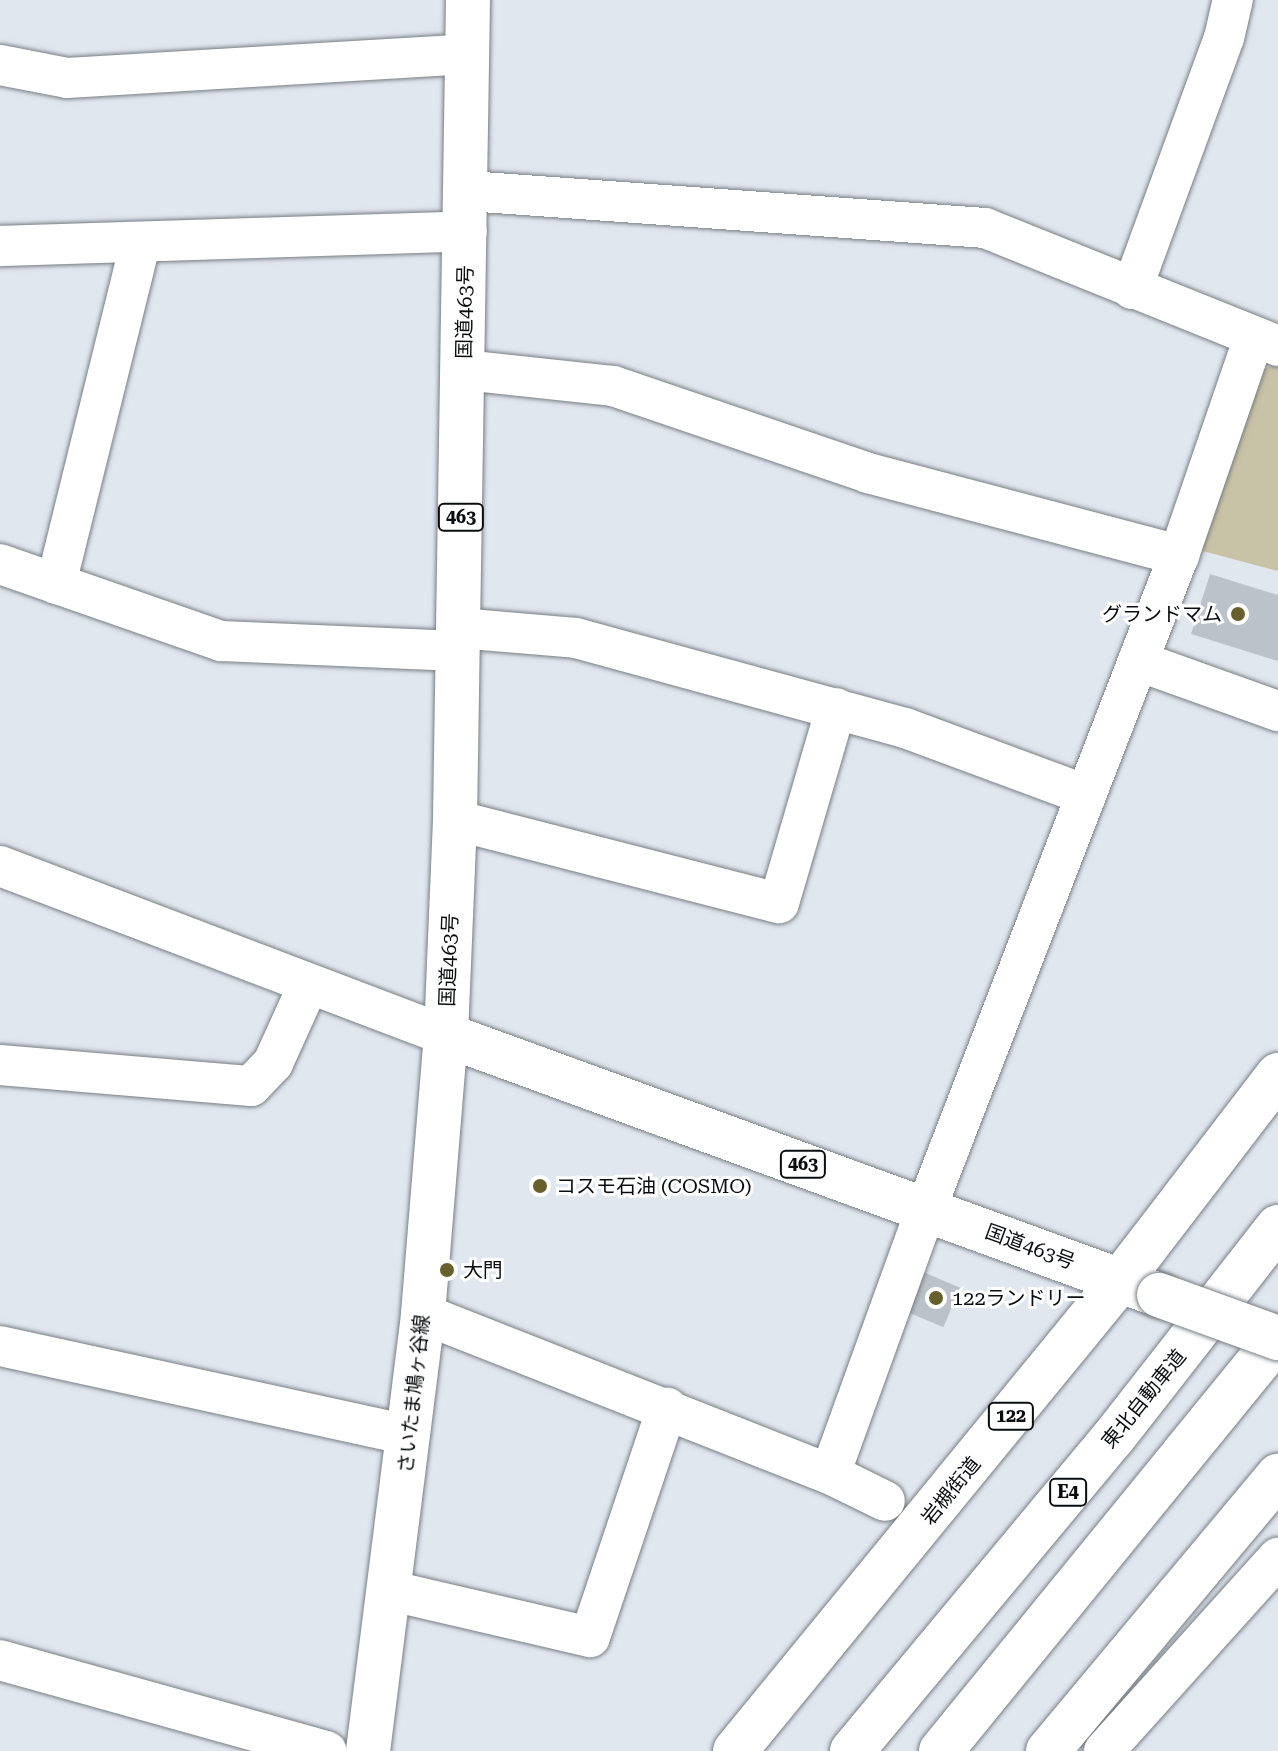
<!DOCTYPE html>
<meta charset="utf-8">
<style>
body{margin:0}
#map{position:relative;width:1278px;height:1751px;overflow:hidden;background:#e1e7ef;font-family:"Roboto Serif","Noto Sans JP",serif}
div>[style]{position:absolute}
.green>*{inset:0;background:#c8c3a6}
.building>*{inset:0;background:#bcc2c9;transform-origin:0 0}
.roads{filter:drop-shadow(0 0 2px #787e84) drop-shadow(0 0 2px #787e84)}
.minor>*{height:40px;margin:-20px;padding:0 20px;transform-origin:20px;border-radius:20px;background:#fff}
.major>*{height:44px;margin:-22px;padding:0 22px;transform-origin:22px;border-radius:22px;background:#fff}
.highway>*{height:44px;margin:-22px;padding:0 22px;transform-origin:22px;border-radius:22px;background:#fff}
.bridges{filter:drop-shadow(0 0 2px #787e84) drop-shadow(0 0 2px #787e84)}
.highway-bridge>*{height:44px;margin:-22px;padding:0 22px;transform-origin:22px;border-radius:22px;background:#fff}
.dots>*{width:22px;height:22px;translate:-50% -50%;box-sizing:border-box;border:4px solid #fff;border-radius:50%}
span{translate:-50% -50%;white-space:nowrap;text-align:center;line-height:1.15;-webkit-text-stroke:6px #fff;paint-order:stroke}
.shield-label span{padding:2px 6px;background:#fff;border:2px solid;border-radius:6px;-webkit-text-stroke-width:0}
.shield-label{font-size:18px;color:#0a0d0f;font-weight:700}
.street-label{font-size:20px;color:#0a0d0f}
.poi-label{font-size:20px;color:#0a0d0f}
.right{translate:-100% -50%;text-align:right}
.left{translate:0 -50%;text-align:left}
</style>
<div id="map">
<div class="green">
<i style="clip-path:polygon(1273px 365px,1278px 366px,1278px 571px,1195px 549px,1257px 372px)"></i>
</div>
<div class="building">
<i style="clip-path:polygon(1210px 574px,1278px 595px,1278px 661px,1191px 634px)"></i>
<i style="left:916px;top:1269px;width:48px;height:43px;rotate:23deg"></i>
</div>
<div class="roads">
<div class="minor">
<i style="left:0;top:65px;width:68px;rotate:11deg"></i>
<i style="left:67px;top:78px;width:402px;rotate:-3.4deg"></i>
<i style="left:468px;top:191px;width:518px;rotate:4.09deg"></i>
<i style="left:985px;top:228px;width:316px;rotate:21.9deg"></i>
<i style="left:0;top:246px;width:467px;rotate:-1.8deg"></i>
<i style="left:1132px;top:289px;width:267px;rotate:-69.9deg"></i>
<i style="left:1224px;top:38px;width:39px;rotate:-77deg"></i>
<i style="left:464px;top:370px;width:150px;rotate:6.1deg"></i>
<i style="left:613px;top:386px;width:269px;rotate:18.8deg"></i>
<i style="left:868px;top:473px;width:322px;rotate:14.8deg"></i>
<i style="left:1179px;top:555px;width:701px;rotate:111.15deg"></i>
<i style="left:926px;top:1209px;width:282px;rotate:109.9deg"></i>
<i style="left:830px;top:1474px;width:61px;rotate:26.1deg"></i>
<i style="left:1179px;top:555px;width:231px;rotate:-71deg"></i>
<i style="left:0;top:564px;width:234px;rotate:19.2deg"></i>
<i style="left:221px;top:641px;width:237px;rotate:2.4deg"></i>
<i style="left:56px;top:584px;width:350px;rotate:-76.1deg"></i>
<i style="left:458px;top:628px;width:118px;rotate:4.8deg"></i>
<i style="left:576px;top:638px;width:341px;rotate:15.3deg"></i>
<i style="left:905px;top:728px;width:193px;rotate:20.3deg"></i>
<i style="left:1138px;top:661px;width:149px;rotate:19.7deg"></i>
<i style="left:455px;top:820px;width:334px;rotate:14.4deg"></i>
<i style="left:779px;top:903px;width:203px;rotate:-73.7deg"></i>
<i style="left:0;top:866px;width:477px;rotate:20.8deg"></i>
<i style="left:0;top:1065px;width:252px;rotate:4.8deg"></i>
<i style="left:251px;top:1086px;width:32px;rotate:-46deg"></i>
<i style="left:273px;top:1063px;width:85px;rotate:-65.6deg"></i>
<i style="left:423px;top:1314px;width:437px;rotate:21.5deg"></i>
<i style="left:0;top:1346px;width:419px;rotate:12.3deg"></i>
<i style="left:392px;top:1591px;width:203px;rotate:13.1deg"></i>
<i style="left:590px;top:1637px;width:242px;rotate:-71.4deg"></i>
<i style="left:0;top:1660px;width:339px;rotate:15.6deg"></i>
<i style="left:1104px;top:1751px;width:260px;rotate:-48deg"></i>
</div>
<div class="major">
<i style="left:368px;top:1751px;width:440px;rotate:-82.8deg"></i>
<i style="left:423px;top:1314px;width:280px;rotate:-85.3deg"></i>
</div>
<div class="highway">
<i style="left:468px;top:0;width:820px;rotate:90.91deg"></i>
<i style="left:455px;top:820px;width:215px;rotate:92.4deg"></i>
<i style="left:446px;top:1035px;width:759px;rotate:20.03deg"></i>
<i style="left:735px;top:1751px;width:608px;rotate:-50.68deg"></i>
<i style="left:1120px;top:1281px;width:260px;rotate:-52.5deg"></i>
<i style="left:852px;top:1751px;width:408px;rotate:-50.2deg"></i>
<i style="left:1113px;top:1438px;width:268px;rotate:-52deg"></i>
<i style="left:941px;top:1751px;width:533px;rotate:-50.79deg"></i>
<i style="left:1048px;top:1751px;width:359px;rotate:-50.1deg"></i>
</div>
</div>
<div class="bridges">
<div class="highway-bridge">
<i style="left:1159px;top:1295px;width:127px;rotate:19.9deg"></i>
</div>
</div>
<div class="dots">
<i style="left:1238px;top:614px;background:#68602c"></i>
<i style="left:540px;top:1186px;background:#68602c"></i>
<i style="left:447px;top:1270px;background:#68602c"></i>
<i style="left:936px;top:1298px;background:#68602c"></i>
</div>
<div class="shield-label">
<span style="left:461px;top:517px">463</span>
<span style="left:803px;top:1164px">463</span>
<span style="left:1011px;top:1416px">122</span>
<span style="left:1068px;top:1492px">E4</span>
</div>
<div class="street-label">
<span style="left:465px;top:312px;rotate:-89deg">国道463号</span>
<span style="left:449px;top:960px;rotate:-88deg">国道463号</span>
<span style="left:1030px;top:1247px;rotate:20deg">国道463号</span>
<span style="left:414px;top:1394px;rotate:-84deg">さいたま鳩ヶ谷線</span>
<span style="left:1144px;top:1399px;rotate:-51deg">東北自動車道</span>
<span style="left:951px;top:1491px;rotate:-51deg">岩槻街道</span>
</div>
<div class="poi-label">
<span class="right" style="left:1222px;top:614px">グランドマム</span>
<span class="left" style="left:556px;top:1186px">コスモ石油 (COSMO)</span>
<span class="left" style="left:463px;top:1270px">大門</span>
<span class="left" style="left:952px;top:1298px">122ランドリー</span>
</div>
</div>
